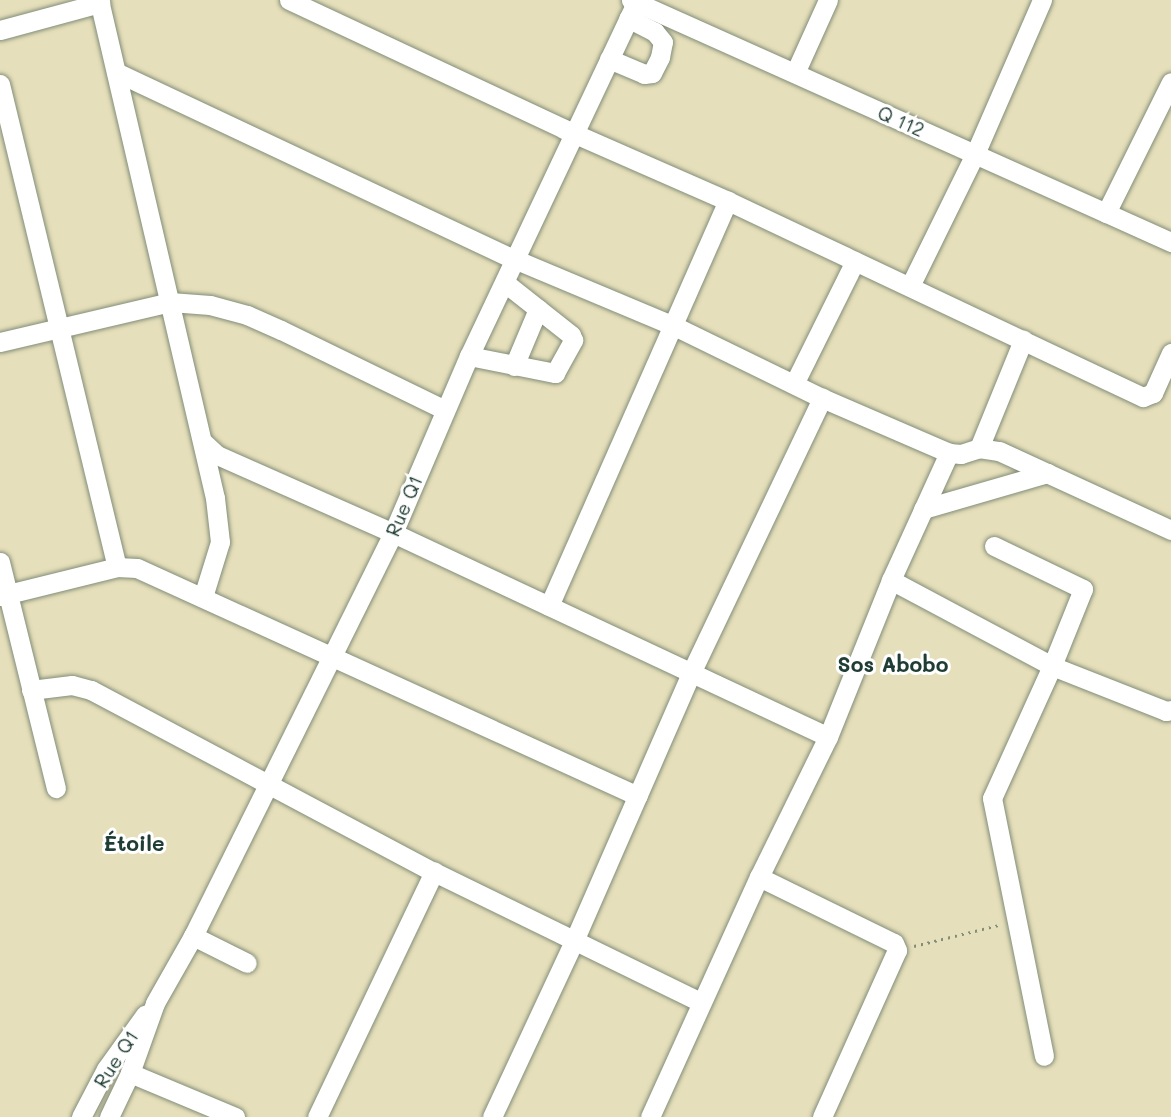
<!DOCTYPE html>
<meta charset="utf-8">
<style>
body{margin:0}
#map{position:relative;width:1171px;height:1117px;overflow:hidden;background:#e6dfbb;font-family:Mali,sans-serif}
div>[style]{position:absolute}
.path>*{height:2.5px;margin-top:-1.25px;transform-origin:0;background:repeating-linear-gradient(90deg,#828e78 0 2px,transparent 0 7px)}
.roads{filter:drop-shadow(0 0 2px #828e78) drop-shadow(0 0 2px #828e78)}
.minor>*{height:19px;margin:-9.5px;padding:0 9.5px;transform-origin:9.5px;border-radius:9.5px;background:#fff}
span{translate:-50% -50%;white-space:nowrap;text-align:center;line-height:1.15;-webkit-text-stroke:6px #fff;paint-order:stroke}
.street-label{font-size:19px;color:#1f3d34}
.neighbourhood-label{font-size:21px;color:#1f3d34;font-weight:700}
</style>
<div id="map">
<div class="path">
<i style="left:914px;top:946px;width:88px;rotate:-13.9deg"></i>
</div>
<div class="roads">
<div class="minor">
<i style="left:99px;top:0;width:511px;rotate:76.89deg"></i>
<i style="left:215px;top:498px;width:44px;rotate:83.5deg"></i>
<i style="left:220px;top:542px;width:58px;rotate:107.2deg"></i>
<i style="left:289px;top:0;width:304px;rotate:25.1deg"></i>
<i style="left:564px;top:129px;width:179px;rotate:23.7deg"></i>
<i style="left:728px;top:201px;width:459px;rotate:25.3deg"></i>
<i style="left:1143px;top:397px;width:11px;rotate:-22deg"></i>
<i style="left:1153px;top:393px;width:44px;rotate:-65.8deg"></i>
<i style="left:631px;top:0;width:592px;rotate:24.14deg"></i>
<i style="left:0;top:30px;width:104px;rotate:-15.1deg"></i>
<i style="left:609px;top:59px;width:38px;rotate:23deg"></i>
<i style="left:644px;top:74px;width:8px;rotate:-7deg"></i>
<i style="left:652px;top:73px;width:18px;rotate:-63deg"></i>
<i style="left:660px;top:57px;width:15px;rotate:-79deg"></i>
<i style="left:663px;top:42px;width:13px;rotate:-129deg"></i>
<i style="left:655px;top:32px;width:30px;rotate:-153deg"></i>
<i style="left:116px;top:72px;width:440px;rotate:25.2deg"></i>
<i style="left:514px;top:259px;width:171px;rotate:22.7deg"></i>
<i style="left:672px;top:325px;width:167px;rotate:26deg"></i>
<i style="left:822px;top:398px;width:138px;rotate:23.4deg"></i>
<i style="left:949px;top:453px;width:12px;rotate:5deg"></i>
<i style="left:961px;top:454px;width:19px;rotate:-18deg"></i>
<i style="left:979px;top:448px;width:20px;rotate:9deg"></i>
<i style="left:999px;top:451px;width:189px;rotate:24.7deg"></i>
<i style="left:795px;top:73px;width:80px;rotate:-65.7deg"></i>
<i style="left:0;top:84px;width:497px;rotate:76.4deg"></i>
<i style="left:1106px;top:213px;width:146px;rotate:-63.6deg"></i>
<i style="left:910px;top:286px;width:147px;rotate:-63.8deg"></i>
<i style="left:975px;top:154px;width:168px;rotate:-66.5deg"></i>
<i style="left:0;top:342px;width:175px;rotate:-13.2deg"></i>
<i style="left:170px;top:302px;width:40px;rotate:4.3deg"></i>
<i style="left:210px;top:305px;width:38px;rotate:15deg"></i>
<i style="left:247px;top:315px;width:37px;rotate:24deg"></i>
<i style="left:281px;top:330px;width:182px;rotate:26deg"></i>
<i style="left:469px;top:356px;width:88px;rotate:11.2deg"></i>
<i style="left:555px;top:373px;width:38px;rotate:-61deg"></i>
<i style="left:573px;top:340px;width:5px;rotate:-112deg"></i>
<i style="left:571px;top:335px;width:85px;rotate:-141.7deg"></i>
<i style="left:514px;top:366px;width:62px;rotate:-67.2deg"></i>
<i style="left:794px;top:384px;width:137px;rotate:-63.6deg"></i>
<i style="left:204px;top:443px;width:18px;rotate:43deg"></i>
<i style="left:217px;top:455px;width:193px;rotate:23.9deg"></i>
<i style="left:393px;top:533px;width:480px;rotate:25.1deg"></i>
<i style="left:979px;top:448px;width:117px;rotate:-67.8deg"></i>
<i style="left:923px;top:509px;width:130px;rotate:-16.1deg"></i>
<i style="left:994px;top:546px;width:99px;rotate:25.8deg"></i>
<i style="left:1083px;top:589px;width:83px;rotate:111.9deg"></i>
<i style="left:1052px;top:666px;width:145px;rotate:114.4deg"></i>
<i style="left:992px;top:798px;width:263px;rotate:78.6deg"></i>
<i style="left:0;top:562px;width:233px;rotate:76.1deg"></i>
<i style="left:891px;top:580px;width:183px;rotate:28.1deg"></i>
<i style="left:1052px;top:666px;width:123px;rotate:21.5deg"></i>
<i style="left:1166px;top:711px;width:5px;rotate:-11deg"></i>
<i style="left:0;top:596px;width:121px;rotate:-13.9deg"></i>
<i style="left:117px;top:567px;width:20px;rotate:3deg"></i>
<i style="left:137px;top:568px;width:550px;rotate:24.47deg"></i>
<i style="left:549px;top:606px;width:443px;rotate:-66.2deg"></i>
<i style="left:31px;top:690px;width:41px;rotate:-7deg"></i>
<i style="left:72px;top:685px;width:20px;rotate:15deg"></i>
<i style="left:91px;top:690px;width:388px;rotate:28deg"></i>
<i style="left:434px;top:872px;width:296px;rotate:26deg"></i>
<i style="left:759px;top:877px;width:150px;rotate:26.1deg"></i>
<i style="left:894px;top:943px;width:8px;rotate:67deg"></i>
<i style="left:897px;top:950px;width:183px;rotate:114.2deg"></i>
<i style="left:193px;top:936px;width:60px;rotate:26.6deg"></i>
<i style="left:130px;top:1073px;width:114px;rotate:22.7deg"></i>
<i style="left:81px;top:1117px;width:54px;rotate:-62.5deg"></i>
<i style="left:106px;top:1069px;width:67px;rotate:-54.2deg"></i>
<i style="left:109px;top:1117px;width:49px;rotate:-64.5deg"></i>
<i style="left:130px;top:1073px;width:74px;rotate:-70.3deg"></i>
<i style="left:155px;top:1003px;width:77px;rotate:-60.4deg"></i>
<i style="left:193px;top:936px;width:450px;rotate:-63.6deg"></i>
<i style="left:393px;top:533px;width:193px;rotate:-66.8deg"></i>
<i style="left:469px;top:356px;width:394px;rotate:-64.7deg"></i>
<i style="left:317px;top:1117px;width:272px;rotate:-64.5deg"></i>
<i style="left:492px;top:1117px;width:194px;rotate:-65deg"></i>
<i style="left:574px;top:941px;width:292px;rotate:-66.4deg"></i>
<i style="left:691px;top:673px;width:305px;rotate:-64.5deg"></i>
<i style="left:650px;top:1117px;width:264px;rotate:-65.6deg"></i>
<i style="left:759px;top:877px;width:156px;rotate:-63.8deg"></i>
<i style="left:828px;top:737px;width:169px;rotate:-68.1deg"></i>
<i style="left:891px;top:580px;width:140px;rotate:-65.5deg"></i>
</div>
</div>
<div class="street-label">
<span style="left:901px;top:121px;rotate:24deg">Q 112</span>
<span style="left:404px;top:506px;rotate:-67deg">Rue Q1</span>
<span style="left:116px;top:1059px;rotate:-57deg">Rue Q1</span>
</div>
<div class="neighbourhood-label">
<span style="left:893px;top:664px">Sos Abobo</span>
<span style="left:134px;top:843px">Étoile</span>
</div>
</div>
